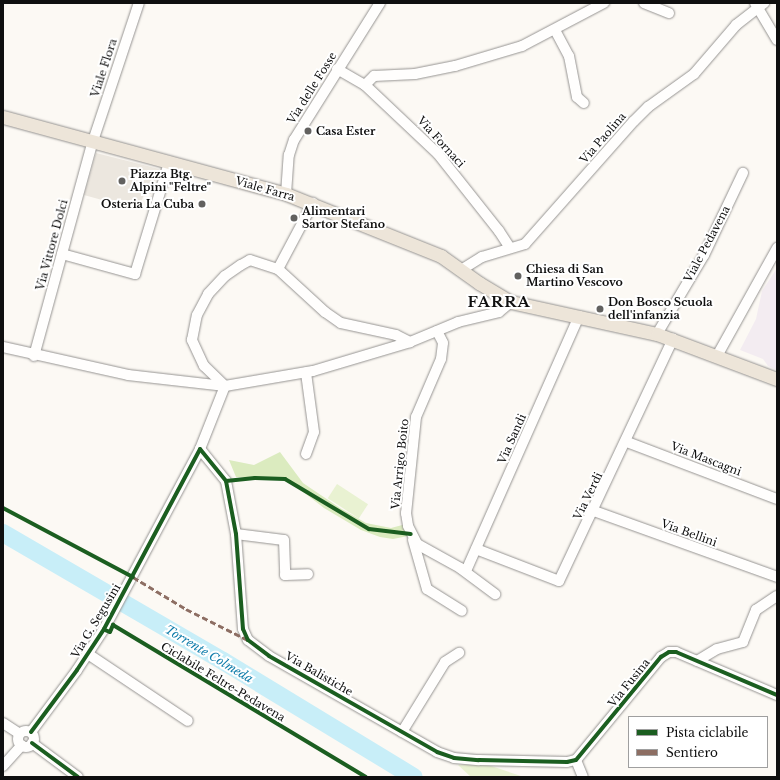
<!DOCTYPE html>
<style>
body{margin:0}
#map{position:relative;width:780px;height:780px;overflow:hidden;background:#fcf9f4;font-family:"Libre Baskerville",serif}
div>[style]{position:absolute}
.industrial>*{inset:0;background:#f3ecf1}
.green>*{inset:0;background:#e9f2d2;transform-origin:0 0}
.forest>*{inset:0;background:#dbebbf}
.plaza>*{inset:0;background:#ece7df}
.river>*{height:18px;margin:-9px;padding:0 9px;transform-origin:9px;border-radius:9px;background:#c8eef8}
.roads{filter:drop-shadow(0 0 1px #969492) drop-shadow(0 0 1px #969492)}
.minor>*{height:10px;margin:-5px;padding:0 5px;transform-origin:5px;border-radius:5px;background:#fffefd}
.minor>.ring{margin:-5px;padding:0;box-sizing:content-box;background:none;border:10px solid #fffefd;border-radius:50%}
.major>*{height:13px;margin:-6.5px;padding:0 6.5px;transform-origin:6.5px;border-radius:6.5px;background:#ede5d9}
.quiet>*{height:3px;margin-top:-1.5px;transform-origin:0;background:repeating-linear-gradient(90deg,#8d6e63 0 6px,transparent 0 9px)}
.cycleway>*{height:4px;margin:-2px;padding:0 2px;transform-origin:2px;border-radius:2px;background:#1b5e20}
.dots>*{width:11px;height:11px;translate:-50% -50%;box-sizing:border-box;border:2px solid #fff;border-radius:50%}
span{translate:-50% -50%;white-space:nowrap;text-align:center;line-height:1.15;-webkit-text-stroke:4px #fff;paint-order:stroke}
.street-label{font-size:11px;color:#0f0f0f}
.poi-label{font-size:11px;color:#0f0f0f;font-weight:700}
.left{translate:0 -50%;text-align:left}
.right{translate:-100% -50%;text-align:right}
.water-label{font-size:12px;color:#0e7caa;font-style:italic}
.district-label{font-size:15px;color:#0f0f0f;font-weight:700;letter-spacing:1px}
.frame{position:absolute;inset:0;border:4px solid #0f0f0f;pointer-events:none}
.legend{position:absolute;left:628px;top:716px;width:140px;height:52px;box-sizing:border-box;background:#fff;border:1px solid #9f9f9f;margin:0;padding:5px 7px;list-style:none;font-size:12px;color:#0f0f0f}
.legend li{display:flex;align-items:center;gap:8px;height:20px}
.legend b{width:20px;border:1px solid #9f9f9f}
</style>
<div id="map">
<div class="industrial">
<i style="clip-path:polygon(777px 268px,777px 370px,768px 366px,763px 359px,740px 350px,756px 319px,762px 291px)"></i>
</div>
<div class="green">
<i style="left:337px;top:484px;width:37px;height:17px;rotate:33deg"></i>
<i style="clip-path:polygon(482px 763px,524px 777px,471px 777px,458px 765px)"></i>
</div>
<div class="forest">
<i style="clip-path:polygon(280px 452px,303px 483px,340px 508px,366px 523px,391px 528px,406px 524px,408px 536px,393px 539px,380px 537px,361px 530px,324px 508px,285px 478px,236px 477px,229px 460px,254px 465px)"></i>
</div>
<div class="plaza">
<i style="clip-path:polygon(96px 153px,159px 169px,151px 194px,145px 192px,138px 210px,84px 195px)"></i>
</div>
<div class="river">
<i style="left:3px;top:533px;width:255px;rotate:30.2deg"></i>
<i style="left:223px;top:661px;width:223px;rotate:31.3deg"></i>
</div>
<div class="roads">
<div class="minor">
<i style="left:644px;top:3px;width:27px;rotate:22deg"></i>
<i style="left:755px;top:3px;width:43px;rotate:59.3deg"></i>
<i style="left:555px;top:30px;width:30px;rotate:62deg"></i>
<i style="left:569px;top:56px;width:42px;rotate:79deg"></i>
<i style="left:577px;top:97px;width:9px;rotate:41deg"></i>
<i style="left:337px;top:69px;width:32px;rotate:30deg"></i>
<i style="left:365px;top:85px;width:100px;rotate:43.4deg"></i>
<i style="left:438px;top:154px;width:98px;rotate:51.6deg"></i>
<i style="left:499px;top:231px;width:20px;rotate:57deg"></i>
<i style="left:365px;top:85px;width:13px;rotate:-45deg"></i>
<i style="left:374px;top:76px;width:41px;rotate:-2.8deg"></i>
<i style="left:415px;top:74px;width:41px;rotate:-11.3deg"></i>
<i style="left:455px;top:66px;width:70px;rotate:-16.6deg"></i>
<i style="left:522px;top:46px;width:93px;rotate:-27.7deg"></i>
<i style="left:286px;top:194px;width:39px;rotate:-86deg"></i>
<i style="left:289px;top:155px;width:16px;rotate:-72deg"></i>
<i style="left:294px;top:140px;width:162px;rotate:-57.9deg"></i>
<i style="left:62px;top:254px;width:76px;rotate:15.3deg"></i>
<i style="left:135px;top:274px;width:116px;rotate:-73deg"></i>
<i style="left:278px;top:269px;width:64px;rotate:42.5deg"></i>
<i style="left:325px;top:312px;width:19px;rotate:35deg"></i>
<i style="left:341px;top:323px;width:56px;rotate:12.3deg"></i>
<i style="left:396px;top:335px;width:16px;rotate:27deg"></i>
<i style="left:461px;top:270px;width:25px;rotate:-32deg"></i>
<i style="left:482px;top:257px;width:45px;rotate:-16.8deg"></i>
<i style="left:525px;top:244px;width:164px;rotate:-48.5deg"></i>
<i style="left:634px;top:121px;width:20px;rotate:-45deg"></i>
<i style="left:648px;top:107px;width:57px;rotate:-35.7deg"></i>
<i style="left:694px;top:74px;width:65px;rotate:-49.4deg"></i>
<i style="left:736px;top:25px;width:36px;rotate:-38deg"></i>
<i style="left:437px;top:331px;width:13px;rotate:63deg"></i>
<i style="left:443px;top:343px;width:16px;rotate:97deg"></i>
<i style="left:441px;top:359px;width:63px;rotate:113.3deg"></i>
<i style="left:416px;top:417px;width:97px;rotate:95.9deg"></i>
<i style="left:406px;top:513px;width:13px;rotate:81deg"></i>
<i style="left:408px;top:526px;width:20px;rotate:63deg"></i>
<i style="left:417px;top:544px;width:56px;rotate:28.9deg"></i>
<i style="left:466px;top:571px;width:279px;rotate:-66.1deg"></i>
<i style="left:657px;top:334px;width:92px;rotate:-59.3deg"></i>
<i style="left:704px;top:255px;width:91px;rotate:-64.6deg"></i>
<i style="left:3px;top:347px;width:128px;rotate:12.6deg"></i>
<i style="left:128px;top:375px;width:98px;rotate:6.5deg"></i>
<i style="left:225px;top:386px;width:89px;rotate:-9.7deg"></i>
<i style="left:313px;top:371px;width:101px;rotate:-16.6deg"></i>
<i style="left:410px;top:342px;width:52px;rotate:-22.6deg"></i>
<i style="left:458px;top:322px;width:42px;rotate:-13.7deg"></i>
<i style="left:499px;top:312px;width:16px;rotate:-40deg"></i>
<i style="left:34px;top:356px;width:223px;rotate:-74.7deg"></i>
<i style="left:93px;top:141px;width:145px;rotate:-71.6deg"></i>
<i style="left:717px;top:356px;width:124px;rotate:-60.9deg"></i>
<i style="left:627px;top:442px;width:160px;rotate:20.8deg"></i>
<i style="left:200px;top:449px;width:41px;rotate:50.9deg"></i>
<i style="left:226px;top:481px;width:54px;rotate:79.3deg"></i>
<i style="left:236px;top:534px;width:95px;rotate:85.8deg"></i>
<i style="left:243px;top:629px;width:12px;rotate:66deg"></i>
<i style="left:248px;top:640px;width:26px;rotate:37deg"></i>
<i style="left:269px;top:656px;width:193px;rotate:29.7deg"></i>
<i style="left:437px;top:752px;width:18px;rotate:19deg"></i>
<i style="left:454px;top:758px;width:25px;rotate:5deg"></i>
<i style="left:479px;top:760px;width:88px;rotate:1.3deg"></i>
<i style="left:567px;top:762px;width:9px;rotate:-13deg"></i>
<i style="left:576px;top:760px;width:134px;rotate:-50.5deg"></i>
<i style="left:661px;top:657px;width:9px;rotate:-32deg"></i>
<i style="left:669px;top:652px;width:7px"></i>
<i style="left:676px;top:652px;width:110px;rotate:23.1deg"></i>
<i style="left:306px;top:454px;width:23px;rotate:-70deg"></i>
<i style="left:314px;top:432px;width:60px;rotate:-97.7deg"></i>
<i style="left:594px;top:511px;width:195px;rotate:19.8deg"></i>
<i style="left:236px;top:534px;width:48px;rotate:7.1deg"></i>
<i style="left:284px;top:540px;width:35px;rotate:88deg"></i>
<i style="left:285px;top:575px;width:23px;rotate:-2deg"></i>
<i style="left:413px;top:540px;width:51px;rotate:74.1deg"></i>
<i style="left:427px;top:589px;width:41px;rotate:32.2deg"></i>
<i style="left:476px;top:549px;width:89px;rotate:21.1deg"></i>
<i style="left:559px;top:581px;width:268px;rotate:-64.8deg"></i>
<i style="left:460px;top:568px;width:44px;rotate:36.6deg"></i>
<i style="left:88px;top:654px;width:120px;rotate:33.8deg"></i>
<i style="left:697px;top:661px;width:23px;rotate:-31deg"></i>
<i style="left:717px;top:649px;width:27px;rotate:-15deg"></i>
<i style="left:743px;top:642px;width:35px;rotate:-68deg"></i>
<i style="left:756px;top:610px;width:25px;rotate:-34deg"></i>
<i style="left:3px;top:723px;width:20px;rotate:33deg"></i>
<i class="ring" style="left:18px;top:731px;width:6px;height:6px"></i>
<i style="left:31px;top:732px;width:77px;rotate:-53.4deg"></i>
<i style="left:77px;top:670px;width:49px;rotate:-56.6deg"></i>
<i style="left:104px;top:629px;width:204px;rotate:-61.9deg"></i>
<i style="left:200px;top:449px;width:68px;rotate:-68.4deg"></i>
<i style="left:225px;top:386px;width:29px;rotate:-136deg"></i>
<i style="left:204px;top:366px;width:29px;rotate:-115deg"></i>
<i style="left:192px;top:340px;width:25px;rotate:-79deg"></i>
<i style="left:197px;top:315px;width:24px;rotate:-62deg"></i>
<i style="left:208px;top:294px;width:25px;rotate:-47deg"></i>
<i style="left:225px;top:276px;width:19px;rotate:-35deg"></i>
<i style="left:241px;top:265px;width:10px;rotate:-29deg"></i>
<i style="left:250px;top:260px;width:29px;rotate:18deg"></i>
<i style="left:278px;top:269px;width:75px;rotate:-62.1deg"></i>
<i style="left:402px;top:732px;width:82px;rotate:-58.4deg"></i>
<i style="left:445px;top:662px;width:17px;rotate:-33deg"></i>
<i style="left:32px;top:743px;width:57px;rotate:36.5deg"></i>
<i style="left:576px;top:760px;width:18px;rotate:68deg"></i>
<i style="left:3px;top:766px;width:28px;rotate:-48deg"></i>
</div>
<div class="major">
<i style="left:3px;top:117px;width:293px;rotate:15.2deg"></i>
<i style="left:286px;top:194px;width:167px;rotate:21.8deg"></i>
<i style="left:441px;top:256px;width:47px;rotate:35.4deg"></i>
<i style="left:479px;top:283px;width:37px;rotate:31deg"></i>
<i style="left:511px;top:302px;width:149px;rotate:12.4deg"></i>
<i style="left:657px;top:334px;width:128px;rotate:20.6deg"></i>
</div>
</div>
<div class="quiet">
<i style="left:133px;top:577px;width:62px;rotate:31.1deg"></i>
<i style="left:186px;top:609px;width:69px;rotate:26.6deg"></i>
</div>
<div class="cycleway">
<i style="left:226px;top:481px;width:29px;rotate:-6deg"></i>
<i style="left:255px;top:478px;width:30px;rotate:2deg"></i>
<i style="left:285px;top:479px;width:98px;rotate:30.8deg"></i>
<i style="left:369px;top:529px;width:42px;rotate:6.8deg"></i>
<i style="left:3px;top:508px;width:147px;rotate:28deg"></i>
<i style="left:105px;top:630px;width:5px;rotate:22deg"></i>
<i style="left:110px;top:632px;width:8px;rotate:-67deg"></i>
<i style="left:113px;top:625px;width:295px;rotate:31deg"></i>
<i style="left:31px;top:732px;width:77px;rotate:-53.4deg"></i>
<i style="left:77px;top:670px;width:49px;rotate:-56.6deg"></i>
<i style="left:104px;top:629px;width:204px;rotate:-61.9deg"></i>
<i style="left:200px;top:449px;width:41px;rotate:50.9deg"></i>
<i style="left:226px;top:481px;width:54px;rotate:79.3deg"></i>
<i style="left:236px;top:534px;width:95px;rotate:85.8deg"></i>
<i style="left:243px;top:629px;width:12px;rotate:66deg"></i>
<i style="left:248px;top:640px;width:26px;rotate:37deg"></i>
<i style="left:269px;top:656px;width:193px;rotate:29.7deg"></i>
<i style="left:437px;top:752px;width:18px;rotate:19deg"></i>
<i style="left:454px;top:758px;width:25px;rotate:5deg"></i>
<i style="left:479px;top:760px;width:88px;rotate:1.3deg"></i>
<i style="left:567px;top:762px;width:9px;rotate:-13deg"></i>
<i style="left:576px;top:760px;width:134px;rotate:-50.5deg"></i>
<i style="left:661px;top:657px;width:9px;rotate:-32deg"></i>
<i style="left:669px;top:652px;width:7px"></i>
<i style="left:676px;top:652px;width:110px;rotate:23.1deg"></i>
<i style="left:32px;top:743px;width:57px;rotate:36.5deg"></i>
</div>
<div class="dots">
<i style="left:308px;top:131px;background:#62615f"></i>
<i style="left:122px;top:181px;background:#62615f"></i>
<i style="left:202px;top:204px;background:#62615f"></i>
<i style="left:294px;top:218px;background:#62615f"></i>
<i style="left:518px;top:276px;background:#62615f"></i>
<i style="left:600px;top:309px;background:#62615f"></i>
</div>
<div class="street-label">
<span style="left:104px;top:68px;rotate:-72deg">Viale Flora</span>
<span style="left:312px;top:88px;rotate:-58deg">Via delle Fosse</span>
<span style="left:603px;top:138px;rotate:-49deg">Via Paolina</span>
<span style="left:441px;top:142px;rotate:48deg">Via Fornaci</span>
<span style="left:265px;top:189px;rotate:16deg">Viale Farra</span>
<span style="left:707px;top:244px;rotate:-62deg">Viale Pedavena</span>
<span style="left:52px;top:245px;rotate:-75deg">Via Vittore Dolci</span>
<span style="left:512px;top:439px;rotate:-66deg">Via Sandi</span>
<span style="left:706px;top:459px;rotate:21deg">Via Mascagni</span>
<span style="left:400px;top:464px;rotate:-84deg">Via Arrigo Boito</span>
<span style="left:588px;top:496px;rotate:-64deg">Via Verdi</span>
<span style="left:689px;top:533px;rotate:20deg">Via Bellini</span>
<span style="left:96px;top:621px;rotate:-59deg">Via G. Segusini</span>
<span style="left:319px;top:674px;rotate:30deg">Via Balistiche</span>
<span style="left:223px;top:682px;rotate:31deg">Ciclabile Feltre-Pedavena</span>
<span style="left:629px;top:683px;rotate:-51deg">Via Fusina</span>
</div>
<div class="poi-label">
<span class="left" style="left:316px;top:131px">Casa Ester</span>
<span class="left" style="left:130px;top:181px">Piazza Btg.<br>Alpini "Feltre"</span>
<span class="right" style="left:194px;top:204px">Osteria La Cuba</span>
<span class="left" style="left:302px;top:218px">Alimentari<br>Sartor Stefano</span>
<span class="left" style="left:526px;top:276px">Chiesa di San<br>Martino Vescovo</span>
<span class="left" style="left:608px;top:309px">Don Bosco Scuola<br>dell'infanzia</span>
</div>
<div class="water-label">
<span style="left:209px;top:654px;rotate:31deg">Torrente Colmeda</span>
</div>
<div class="district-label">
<span style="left:499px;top:302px">FARRA</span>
</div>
<div class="frame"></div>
<ul class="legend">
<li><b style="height:5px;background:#1b5e20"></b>Pista ciclabile</li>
<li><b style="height:5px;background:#8d6e63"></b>Sentiero</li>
</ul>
</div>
